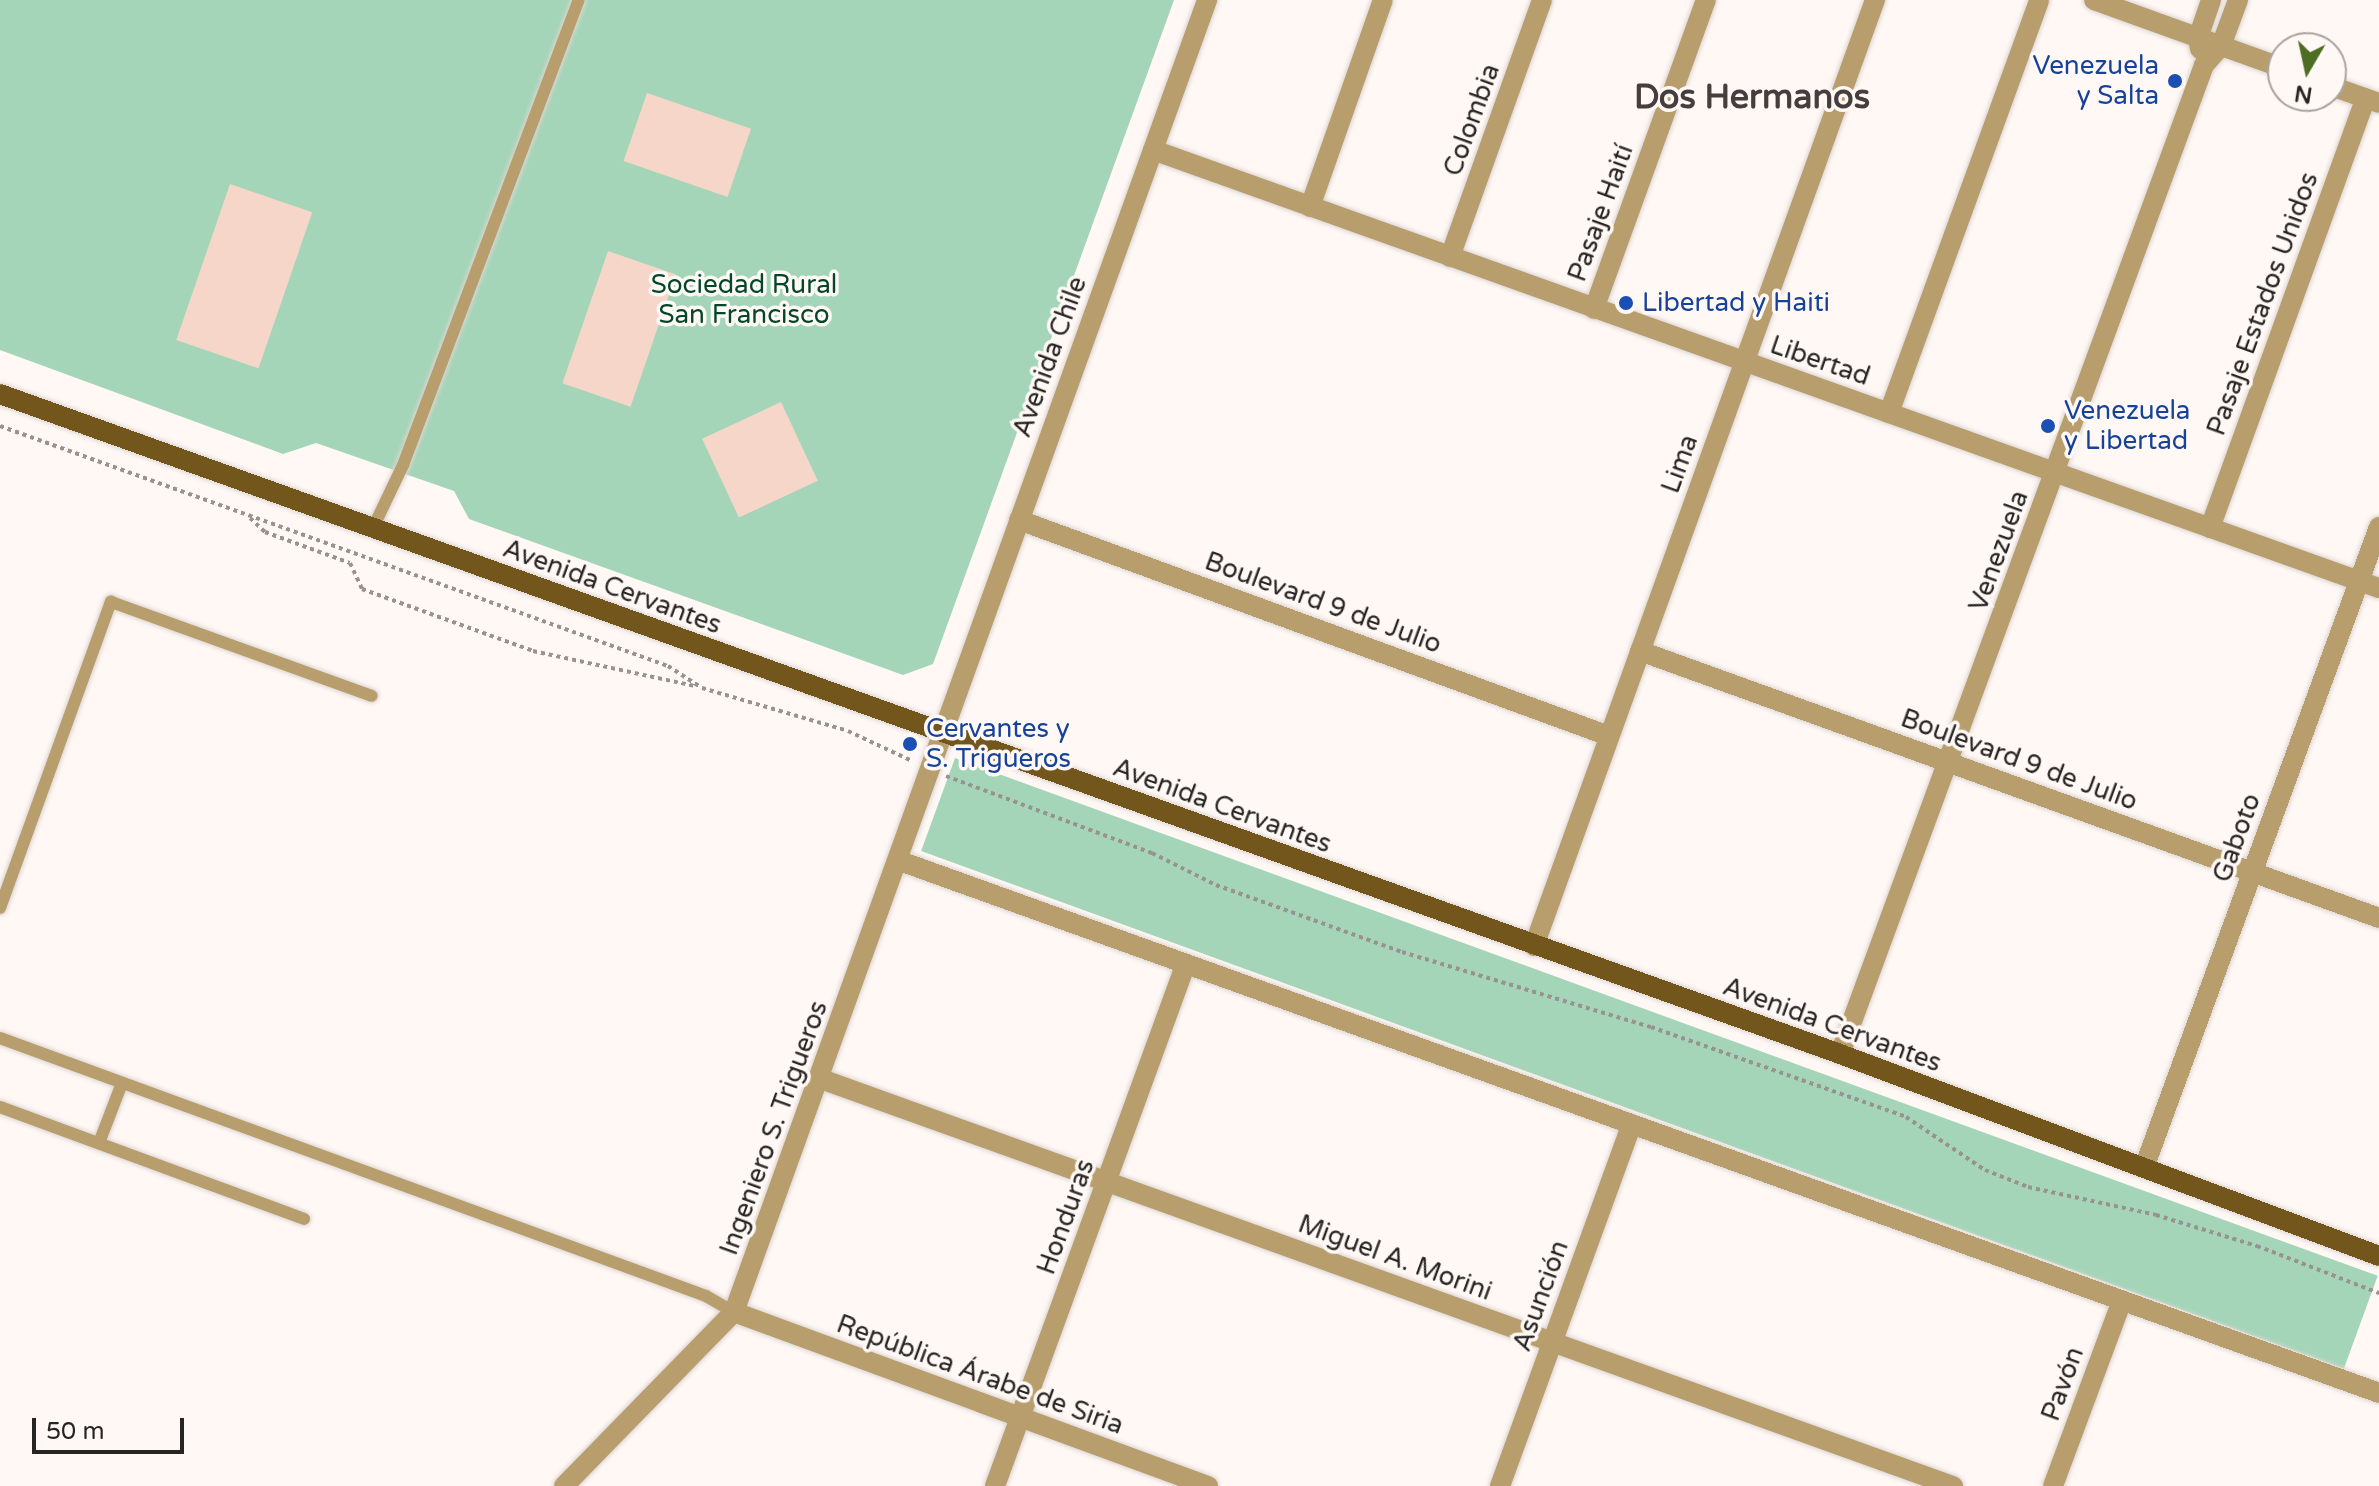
<!DOCTYPE html>
<meta charset="utf-8">
<style>
body{margin:0}
#map{position:relative;width:2379px;height:1486px;overflow:hidden;background:#fff8f5;font-family:"Varela Round",sans-serif}
div>[style]{position:absolute}
.green>*{inset:0;background:#a4d5b8;transform-origin:0 0}
.building>*{inset:0;background:#f6d6c8;transform-origin:0 0}
.path>*{height:4px;margin-top:-2px;transform-origin:0;background:repeating-linear-gradient(90deg,#989391 0 4px,transparent 0 8px)}
.roads{filter:drop-shadow(0 0 2px #dcd6d3) drop-shadow(0 0 2px #dcd6d3)}
.service>*{height:12px;margin:-6px;padding:0 6px;transform-origin:6px;border-radius:6px;background:#b99e6d}
.minor>*{height:20px;margin:-10px;padding:0 10px;transform-origin:10px;border-radius:10px;background:#b99e6d}
.primary>*{height:20px;margin:-10px;padding:0 10px;transform-origin:10px;border-radius:10px;background:#72561c}
.dots>*{width:22px;height:22px;translate:-50% -50%;box-sizing:border-box;border:4px solid #fff8f5;border-radius:50%}
span{translate:-50% -50%;white-space:nowrap;text-align:center;line-height:1.15;-webkit-text-stroke:7px #fff8f5;paint-order:stroke}
.transit-label{font-size:26px;color:#164399}
.right{translate:-100% -50%;text-align:right}
.left{translate:0 -50%;text-align:left}
.street-label{font-size:26px;color:#272523}
.park-label{font-size:26px;color:#03462a}
.district-label{font-size:34px;color:#443e3c;font-weight:700}
.north{position:absolute;left:2267px;top:32px;width:80px;height:80px;box-sizing:border-box;background:#fff8f5;border:2px solid #a9a4a1;border-radius:50%;rotate:189deg;font-size:22px;font-weight:700;line-height:32px;text-align:center;color:#272523}
.north::after{content:'';display:block;margin:auto;width:28px;height:36px;background:#4d6d24;clip-path:polygon(50% 0,100% 100%,50% 72%,0 100%)}
.scale{position:absolute;left:32px;top:1418px;width:152px;height:36px;box-sizing:border-box;border:4px solid #272523;border-top:0;padding-left:10px;font-size:24px;line-height:28px;white-space:nowrap;color:#272523;-webkit-text-stroke:6px #fff8f5;paint-order:stroke}
</style>
<div id="map">
<div class="green">
<i style="clip-path:polygon(0 0,1174px 0,933px 664px,903px 675px,469px 519px,454px 491px,316px 443px,283px 454px,0 350px)"></i>
<i style="left:955px;top:758px;width:1514px;height:99px;rotate:20deg"></i>
</div>
<div class="building">
<i style="left:647px;top:93px;width:110px;height:72px;rotate:19deg"></i>
<i style="left:230px;top:184px;width:87px;height:165px;rotate:19deg"></i>
<i style="left:608px;top:251px;width:72px;height:140px;rotate:19deg"></i>
<i style="left:781px;top:402px;width:87px;height:87px;rotate:65deg"></i>
</div>
<div class="path">
<i style="left:0;top:426px;width:710px;rotate:19.76deg"></i>
<i style="left:668px;top:666px;width:40px;rotate:32.9deg"></i>
<i style="left:702px;top:688px;width:152px;rotate:16.4deg"></i>
<i style="left:848px;top:731px;width:71px;rotate:25.1deg"></i>
<i style="left:250px;top:518px;width:21px;rotate:43deg"></i>
<i style="left:265px;top:532px;width:90px;rotate:20deg"></i>
<i style="left:350px;top:563px;width:29px;rotate:65deg"></i>
<i style="left:362px;top:589px;width:182px;rotate:19.9deg"></i>
<i style="left:533px;top:651px;width:166px;rotate:12.2deg"></i>
<i style="left:946px;top:776px;width:220px;rotate:20.5deg"></i>
<i style="left:1152px;top:853px;width:72px;rotate:26.6deg"></i>
<i style="left:1216px;top:885px;width:198px;rotate:19.8deg"></i>
<i style="left:1402px;top:952px;width:260px;rotate:16.8deg"></i>
<i style="left:1651px;top:1027px;width:270px;rotate:19.4deg"></i>
<i style="left:1906px;top:1117px;width:95px;rotate:33.9deg"></i>
<i style="left:1985px;top:1170px;width:46px;rotate:21.6deg"></i>
<i style="left:2028px;top:1187px;width:131px;rotate:12.3deg"></i>
<i style="left:2156px;top:1215px;width:106px;rotate:17.1deg"></i>
<i style="left:2257px;top:1246px;width:131px;rotate:21.1deg"></i>
</div>
<div class="roads">
<div class="service">
<i style="left:373px;top:528px;width:70px;rotate:-64.5deg"></i>
<i style="left:403px;top:465px;width:497px;rotate:-69.3deg"></i>
<i style="left:0;top:908px;width:326px;rotate:-70.1deg"></i>
<i style="left:111px;top:602px;width:277px;rotate:19.8deg"></i>
<i style="left:0;top:1038px;width:752px;rotate:20.07deg"></i>
<i style="left:706px;top:1296px;width:32px;rotate:30deg"></i>
<i style="left:0;top:1107px;width:324px;rotate:20.2deg"></i>
<i style="left:99px;top:1143px;width:64px;rotate:-69deg"></i>
</div>
<div class="minor">
<i style="left:2094px;top:0;width:201px;rotate:19.8deg"></i>
<i style="left:2200px;top:49px;width:11px;rotate:-100deg"></i>
<i style="left:2198px;top:38px;width:40px;rotate:-71.1deg"></i>
<i style="left:2331px;top:86px;width:51px;rotate:19.5deg"></i>
<i style="left:1153px;top:150px;width:1302px;rotate:19.66deg"></i>
<i style="left:1310px;top:207px;width:219px;rotate:-70.6deg"></i>
<i style="left:1450px;top:257px;width:273px;rotate:-70.3deg"></i>
<i style="left:1594px;top:309px;width:329px;rotate:-70.1deg"></i>
<i style="left:1889px;top:413px;width:439px;rotate:-70deg"></i>
<i style="left:1019px;top:520px;width:628px;rotate:20.11deg"></i>
<i style="left:2210px;top:528px;width:457px;rotate:-70.1deg"></i>
<i style="left:1640px;top:651px;width:786px;rotate:19.86deg"></i>
<i style="left:900px;top:861px;width:1572px;rotate:19.78deg"></i>
<i style="left:1534px;top:946px;width:1006px;rotate:-70.18deg"></i>
<i style="left:1840px;top:1054px;width:1054px;rotate:-69.79deg"></i>
<i style="left:2204px;top:65px;width:25px;rotate:-48deg"></i>
<i style="left:2221px;top:46px;width:49px;rotate:-69.7deg"></i>
<i style="left:821px;top:1079px;width:1203px;rotate:19.78deg"></i>
<i style="left:2144px;top:1168px;width:683px;rotate:-69.87deg"></i>
<i style="left:734px;top:1312px;width:505px;rotate:20.16deg"></i>
<i style="left:564px;top:1486px;width:243px;rotate:-45.7deg"></i>
<i style="left:734px;top:1312px;width:1395px;rotate:-70.17deg"></i>
<i style="left:995px;top:1486px;width:554px;rotate:-69.93deg"></i>
<i style="left:1500px;top:1486px;width:385px;rotate:-70deg"></i>
<i style="left:2053px;top:1486px;width:198px;rotate:-69.6deg"></i>
</div>
<div class="primary">
<i style="left:0;top:394px;width:1955px;rotate:19.73deg"></i>
<i style="left:1840px;top:1054px;width:576px;rotate:20.54deg"></i>
</div>
</div>
<div class="dots">
<i style="left:2175px;top:81px;background:#1a4fb4"></i>
<i style="left:1626px;top:303px;background:#1a4fb4"></i>
<i style="left:2048px;top:426px;background:#1a4fb4"></i>
<i style="left:910px;top:744px;background:#1a4fb4"></i>
</div>
<div class="transit-label">
<span class="right" style="left:2159px;top:81px">Venezuela<br>y Salta</span>
<span class="left" style="left:1642px;top:303px">Libertad y Haiti</span>
<span class="left" style="left:2064px;top:426px">Venezuela<br>y Libertad</span>
<span class="left" style="left:926px;top:744px">Cervantes y<br>S. Trigueros</span>
</div>
<div class="street-label">
<span style="left:1472px;top:120px;rotate:-70deg">Colombia</span>
<span style="left:1601px;top:213px;rotate:-70deg">Pasaje Haití</span>
<span style="left:2263px;top:304px;rotate:-70deg">Pasaje Estados Unidos</span>
<span style="left:1050px;top:357px;rotate:-70deg">Avenida Chile</span>
<span style="left:1820px;top:361px;rotate:19deg">Libertad</span>
<span style="left:1680px;top:464px;rotate:-70deg">Lima</span>
<span style="left:1999px;top:551px;rotate:-70deg">Venezuela</span>
<span style="left:612px;top:587px;rotate:20deg">Avenida Cervantes</span>
<span style="left:1323px;top:603px;rotate:20deg">Boulevard 9 de Julio</span>
<span style="left:2019px;top:760px;rotate:20deg">Boulevard 9 de Julio</span>
<span style="left:1222px;top:806px;rotate:20deg">Avenida Cervantes</span>
<span style="left:2237px;top:838px;rotate:-70deg">Gaboto</span>
<span style="left:1832px;top:1025px;rotate:20deg">Avenida Cervantes</span>
<span style="left:774px;top:1128px;rotate:-70deg">Ingeniero S. Trigueros</span>
<span style="left:1066px;top:1217px;rotate:-70deg">Honduras</span>
<span style="left:1395px;top:1258px;rotate:20deg">Miguel A. Morini</span>
<span style="left:1541px;top:1296px;rotate:-70deg">Asunción</span>
<span style="left:980px;top:1375px;rotate:20deg">República Árabe de Siria</span>
<span style="left:2063px;top:1384px;rotate:-70deg">Pavón</span>
</div>
<div class="park-label">
<span style="left:744px;top:300px">Sociedad Rural<br>San Francisco</span>
</div>
<div class="district-label">
<span style="left:1752px;top:98px">Dos Hermanos</span>
</div>
<div class="north">N</div>
<div class="scale">50 m</div>
</div>
